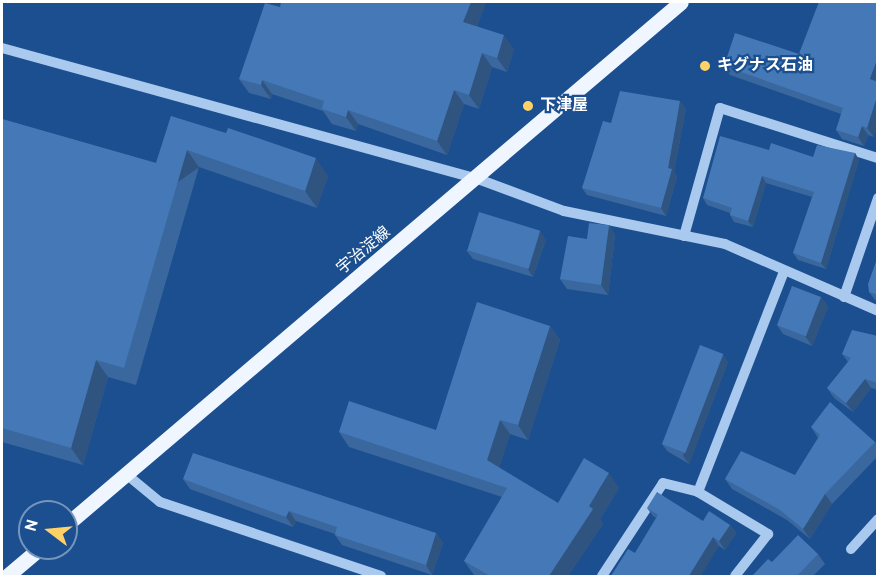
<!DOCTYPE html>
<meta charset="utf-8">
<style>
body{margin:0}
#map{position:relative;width:879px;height:578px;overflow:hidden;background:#1b4f8f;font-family:Overpass,"Noto Sans JP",sans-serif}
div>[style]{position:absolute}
.minor>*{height:10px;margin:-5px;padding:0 5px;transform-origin:5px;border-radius:5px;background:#a9c9ee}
.major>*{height:15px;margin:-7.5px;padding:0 7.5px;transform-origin:7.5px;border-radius:7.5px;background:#f0f6ff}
.wall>*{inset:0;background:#3a679d}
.shaded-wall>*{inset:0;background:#305480;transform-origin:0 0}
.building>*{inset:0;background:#4478b7;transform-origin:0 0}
.dots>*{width:16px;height:16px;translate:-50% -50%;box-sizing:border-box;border:3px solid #1b4f8f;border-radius:50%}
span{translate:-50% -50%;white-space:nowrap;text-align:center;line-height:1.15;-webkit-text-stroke:4.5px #1b4f8f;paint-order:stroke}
.poi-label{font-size:16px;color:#fff;font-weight:700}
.left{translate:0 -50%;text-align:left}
.street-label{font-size:16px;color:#fff}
.frame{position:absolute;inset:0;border:3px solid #fff;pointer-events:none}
.north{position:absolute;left:18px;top:500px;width:60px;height:60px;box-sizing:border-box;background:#1b4f8f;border:2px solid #7695bc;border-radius:50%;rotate:286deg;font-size:16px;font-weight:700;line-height:24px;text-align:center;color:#fff}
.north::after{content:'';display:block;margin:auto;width:21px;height:27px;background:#ffd166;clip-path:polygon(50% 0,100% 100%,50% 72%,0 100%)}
</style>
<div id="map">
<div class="minor">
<i style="left:2px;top:48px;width:494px;rotate:15.4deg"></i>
<i style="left:478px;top:179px;width:92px;rotate:20.4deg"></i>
<i style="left:564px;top:211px;width:164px;rotate:11.6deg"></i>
<i style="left:725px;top:244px;width:167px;rotate:23.6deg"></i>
<i style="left:684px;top:236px;width:133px;rotate:-74.3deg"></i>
<i style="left:720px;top:108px;width:166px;rotate:17.6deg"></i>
<i style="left:844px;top:297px;width:105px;rotate:-71deg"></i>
<i style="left:126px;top:474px;width:44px;rotate:39.5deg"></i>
<i style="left:160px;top:502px;width:233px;rotate:18.5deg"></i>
<i style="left:698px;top:492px;width:82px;rotate:31deg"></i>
<i style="left:768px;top:534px;width:53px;rotate:128.2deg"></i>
<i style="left:851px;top:549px;width:40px;rotate:-48deg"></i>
<i style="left:602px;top:576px;width:111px;rotate:-56.7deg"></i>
<i style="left:663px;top:483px;width:36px;rotate:14deg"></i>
<i style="left:698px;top:492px;width:234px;rotate:-68.7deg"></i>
</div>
<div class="major">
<i style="left:66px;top:525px;width:807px;rotate:-40.38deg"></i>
<i style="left:7px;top:576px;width:43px;rotate:-40.3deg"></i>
</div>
<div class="wall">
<i style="clip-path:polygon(486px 2px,477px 26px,514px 49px,507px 72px,492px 67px,479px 109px,464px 104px,447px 155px,358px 124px,356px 131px,332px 124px,323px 111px,272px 94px,271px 99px,249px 93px,239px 79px,280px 7px)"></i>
<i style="clip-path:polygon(819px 2px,874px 137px,868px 135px,864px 146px,842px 139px,836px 130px,841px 114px,730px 75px,724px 66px,799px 54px)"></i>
<i style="clip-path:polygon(686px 109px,674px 171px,677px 177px,666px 216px,587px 195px,582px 188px,611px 123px)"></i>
<i style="clip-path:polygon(171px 116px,328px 176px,317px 208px,199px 167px,136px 385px,108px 377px,83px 465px,2px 442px,2px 119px,156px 163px)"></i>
<i style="clip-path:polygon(769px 150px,813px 157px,855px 153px,859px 160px,826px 269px,798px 260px,793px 253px,812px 197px,766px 183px,753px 227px,734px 222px,730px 215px,730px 213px,707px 205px,703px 198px)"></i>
<i style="clip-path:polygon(609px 225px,615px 235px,608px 295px,567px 289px,560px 279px,587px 239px)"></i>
<i style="clip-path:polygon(546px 240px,533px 277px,473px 259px,466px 250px)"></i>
<i style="clip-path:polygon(878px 256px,878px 301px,875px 300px,869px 292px)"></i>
<i style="clip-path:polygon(821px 297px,828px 307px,812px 346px,783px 334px,777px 325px)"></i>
<i style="clip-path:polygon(550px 326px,560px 340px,528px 440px,510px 434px,499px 468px,558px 503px,619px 488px,600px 519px,603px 524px,568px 576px,476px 576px,474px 575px,464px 561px,502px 497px,349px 447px,339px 432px,436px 430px)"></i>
<i style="clip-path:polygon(878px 336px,878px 390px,871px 388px,853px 412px,834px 398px,827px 388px,848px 362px,842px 354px)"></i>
<i style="clip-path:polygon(728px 362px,689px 464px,667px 451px,662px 444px)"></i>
<i style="clip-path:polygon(811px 427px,875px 442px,878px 446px,878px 456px,832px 504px,810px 539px,787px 520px,732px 489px,725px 479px,795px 475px,818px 438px)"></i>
<i style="clip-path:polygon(183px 479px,436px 533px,443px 543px,432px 575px,342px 545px,335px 535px,335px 534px,296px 521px,293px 527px,190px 489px)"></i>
<i style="clip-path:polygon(647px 508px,703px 521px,730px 525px,736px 533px,725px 550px,719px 546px,635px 553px,656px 518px,653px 516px)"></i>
<i style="clip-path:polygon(818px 554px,825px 564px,813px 576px,752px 576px,772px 562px)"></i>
</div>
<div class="shaded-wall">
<i style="clip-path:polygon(471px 2px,486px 2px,473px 36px,463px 22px)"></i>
<i style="clip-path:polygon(504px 35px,514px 49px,507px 72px,497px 58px)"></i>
<i style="clip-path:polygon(482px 53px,492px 67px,479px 109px,469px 95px)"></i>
<i style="clip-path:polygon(878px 57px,878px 83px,870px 79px)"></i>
<i style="clip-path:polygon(262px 80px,272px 94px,271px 99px,261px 85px)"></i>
<i style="clip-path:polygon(454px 90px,464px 104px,447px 155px,437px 141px)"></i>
<i style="clip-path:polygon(878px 94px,878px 125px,874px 137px,867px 128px)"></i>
<i style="clip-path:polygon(680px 101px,686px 109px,674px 171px,677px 177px,666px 216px,661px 208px)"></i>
<i style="clip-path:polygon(348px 110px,358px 124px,356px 131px,346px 117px)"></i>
<i style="clip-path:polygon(862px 126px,868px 135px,864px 146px,858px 137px)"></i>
<i style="left:187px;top:150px;width:21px;height:227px;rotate:55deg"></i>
<i style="clip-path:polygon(855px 153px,859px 160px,826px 269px,821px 263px)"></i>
<i style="clip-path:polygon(316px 158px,328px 176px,317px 208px,305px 191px)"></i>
<i style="clip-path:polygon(762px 176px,766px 183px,753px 227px,748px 221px)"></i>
<i style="clip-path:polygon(609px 225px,615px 235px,608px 295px,601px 285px)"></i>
<i style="clip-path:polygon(540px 231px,546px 240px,533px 277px,527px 268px)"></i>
<i style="clip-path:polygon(821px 297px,828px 307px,812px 346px,805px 336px)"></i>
<i style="clip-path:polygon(550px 326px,560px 340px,528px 440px,518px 425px)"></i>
<i style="clip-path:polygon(723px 354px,728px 362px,689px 464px,683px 456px)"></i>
<i style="clip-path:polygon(96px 360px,108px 377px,83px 465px,71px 448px)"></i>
<i style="clip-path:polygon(865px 379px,871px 388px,853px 412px,846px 403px)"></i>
<i style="clip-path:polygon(500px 420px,510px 434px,497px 475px,487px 460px)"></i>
<i style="clip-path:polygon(609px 473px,619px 488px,600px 519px,603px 524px,568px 576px,549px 576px,589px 506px)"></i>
<i style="clip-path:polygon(825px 494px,832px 504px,810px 539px,803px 529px)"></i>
<i style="clip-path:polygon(289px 511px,296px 521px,293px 527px,286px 517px)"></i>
<i style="clip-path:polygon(730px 525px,736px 533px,725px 550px,719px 541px)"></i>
<i style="clip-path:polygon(436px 533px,443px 543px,432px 575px,426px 565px)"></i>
<i style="clip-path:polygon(713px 537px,719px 546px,701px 576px,689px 576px)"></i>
</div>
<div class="building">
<i style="clip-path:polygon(281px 2px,471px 2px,463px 22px,504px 35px,497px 58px,482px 53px,469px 95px,454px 90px,437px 141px,348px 110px,346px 117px,322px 109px,324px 101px,262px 80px,261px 85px,239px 79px,265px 3px,280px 7px)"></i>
<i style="clip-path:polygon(819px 2px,878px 2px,878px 57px,870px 79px,878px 82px,878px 94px,867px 128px,862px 126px,858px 137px,836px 130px,843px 108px,724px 66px,735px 33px,799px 54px)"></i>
<i style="clip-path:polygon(620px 91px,680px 101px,668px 168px,672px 169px,661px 208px,582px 188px,603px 121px,611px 123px)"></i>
<i style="clip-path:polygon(171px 116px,226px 133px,228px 128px,316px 158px,305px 191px,187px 150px,124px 368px,96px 360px,71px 448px,2px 428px,2px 119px,156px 163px)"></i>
<i style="clip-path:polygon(720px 136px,769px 150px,771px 143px,813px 157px,817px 145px,855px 153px,821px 263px,793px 253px,814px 192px,762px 176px,748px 221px,730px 215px,732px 208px,703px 198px)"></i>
<i style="left:479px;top:212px;width:64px;height:40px;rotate:17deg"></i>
<i style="clip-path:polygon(589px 223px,609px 225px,601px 285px,560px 279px,568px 236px,587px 239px)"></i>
<i style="clip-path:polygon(878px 256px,878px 295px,869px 292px,868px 284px)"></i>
<i style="left:792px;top:286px;width:31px;height:42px;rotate:21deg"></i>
<i style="clip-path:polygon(477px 302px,550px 326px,518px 425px,500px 420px,487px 460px,558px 503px,584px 458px,609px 473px,589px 506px,593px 509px,549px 576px,490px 576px,464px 561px,507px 488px,339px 432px,349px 401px,436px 430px)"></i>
<i style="clip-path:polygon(852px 330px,878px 336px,878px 383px,865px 379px,846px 403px,827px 388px,851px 358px,842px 354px)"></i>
<i style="left:700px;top:345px;width:25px;height:106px;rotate:21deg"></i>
<i style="clip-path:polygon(830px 402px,875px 442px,825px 494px,803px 529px,780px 510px,725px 479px,741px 451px,795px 475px,820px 435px,811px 427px)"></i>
<i style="clip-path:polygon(193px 453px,436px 533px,426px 565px,335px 535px,337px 527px,289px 511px,286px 517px,183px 479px)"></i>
<i style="clip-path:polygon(657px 492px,703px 521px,709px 511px,730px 525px,719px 541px,713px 537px,689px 576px,611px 576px,628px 549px,635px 553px,658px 515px,647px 508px)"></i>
<i style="clip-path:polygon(798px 535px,818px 554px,797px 576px,752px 576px,768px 559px,772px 562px)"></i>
</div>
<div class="dots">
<i style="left:705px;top:66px;background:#ffd166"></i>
<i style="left:528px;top:106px;background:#ffd166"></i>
</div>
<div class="poi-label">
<span class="left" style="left:717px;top:66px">キグナス石油</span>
<span class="left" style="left:540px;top:106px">下津屋</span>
</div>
<div class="street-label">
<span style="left:364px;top:251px;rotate:-40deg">宇治淀線</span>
</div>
<div class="frame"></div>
<div class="north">N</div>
</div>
